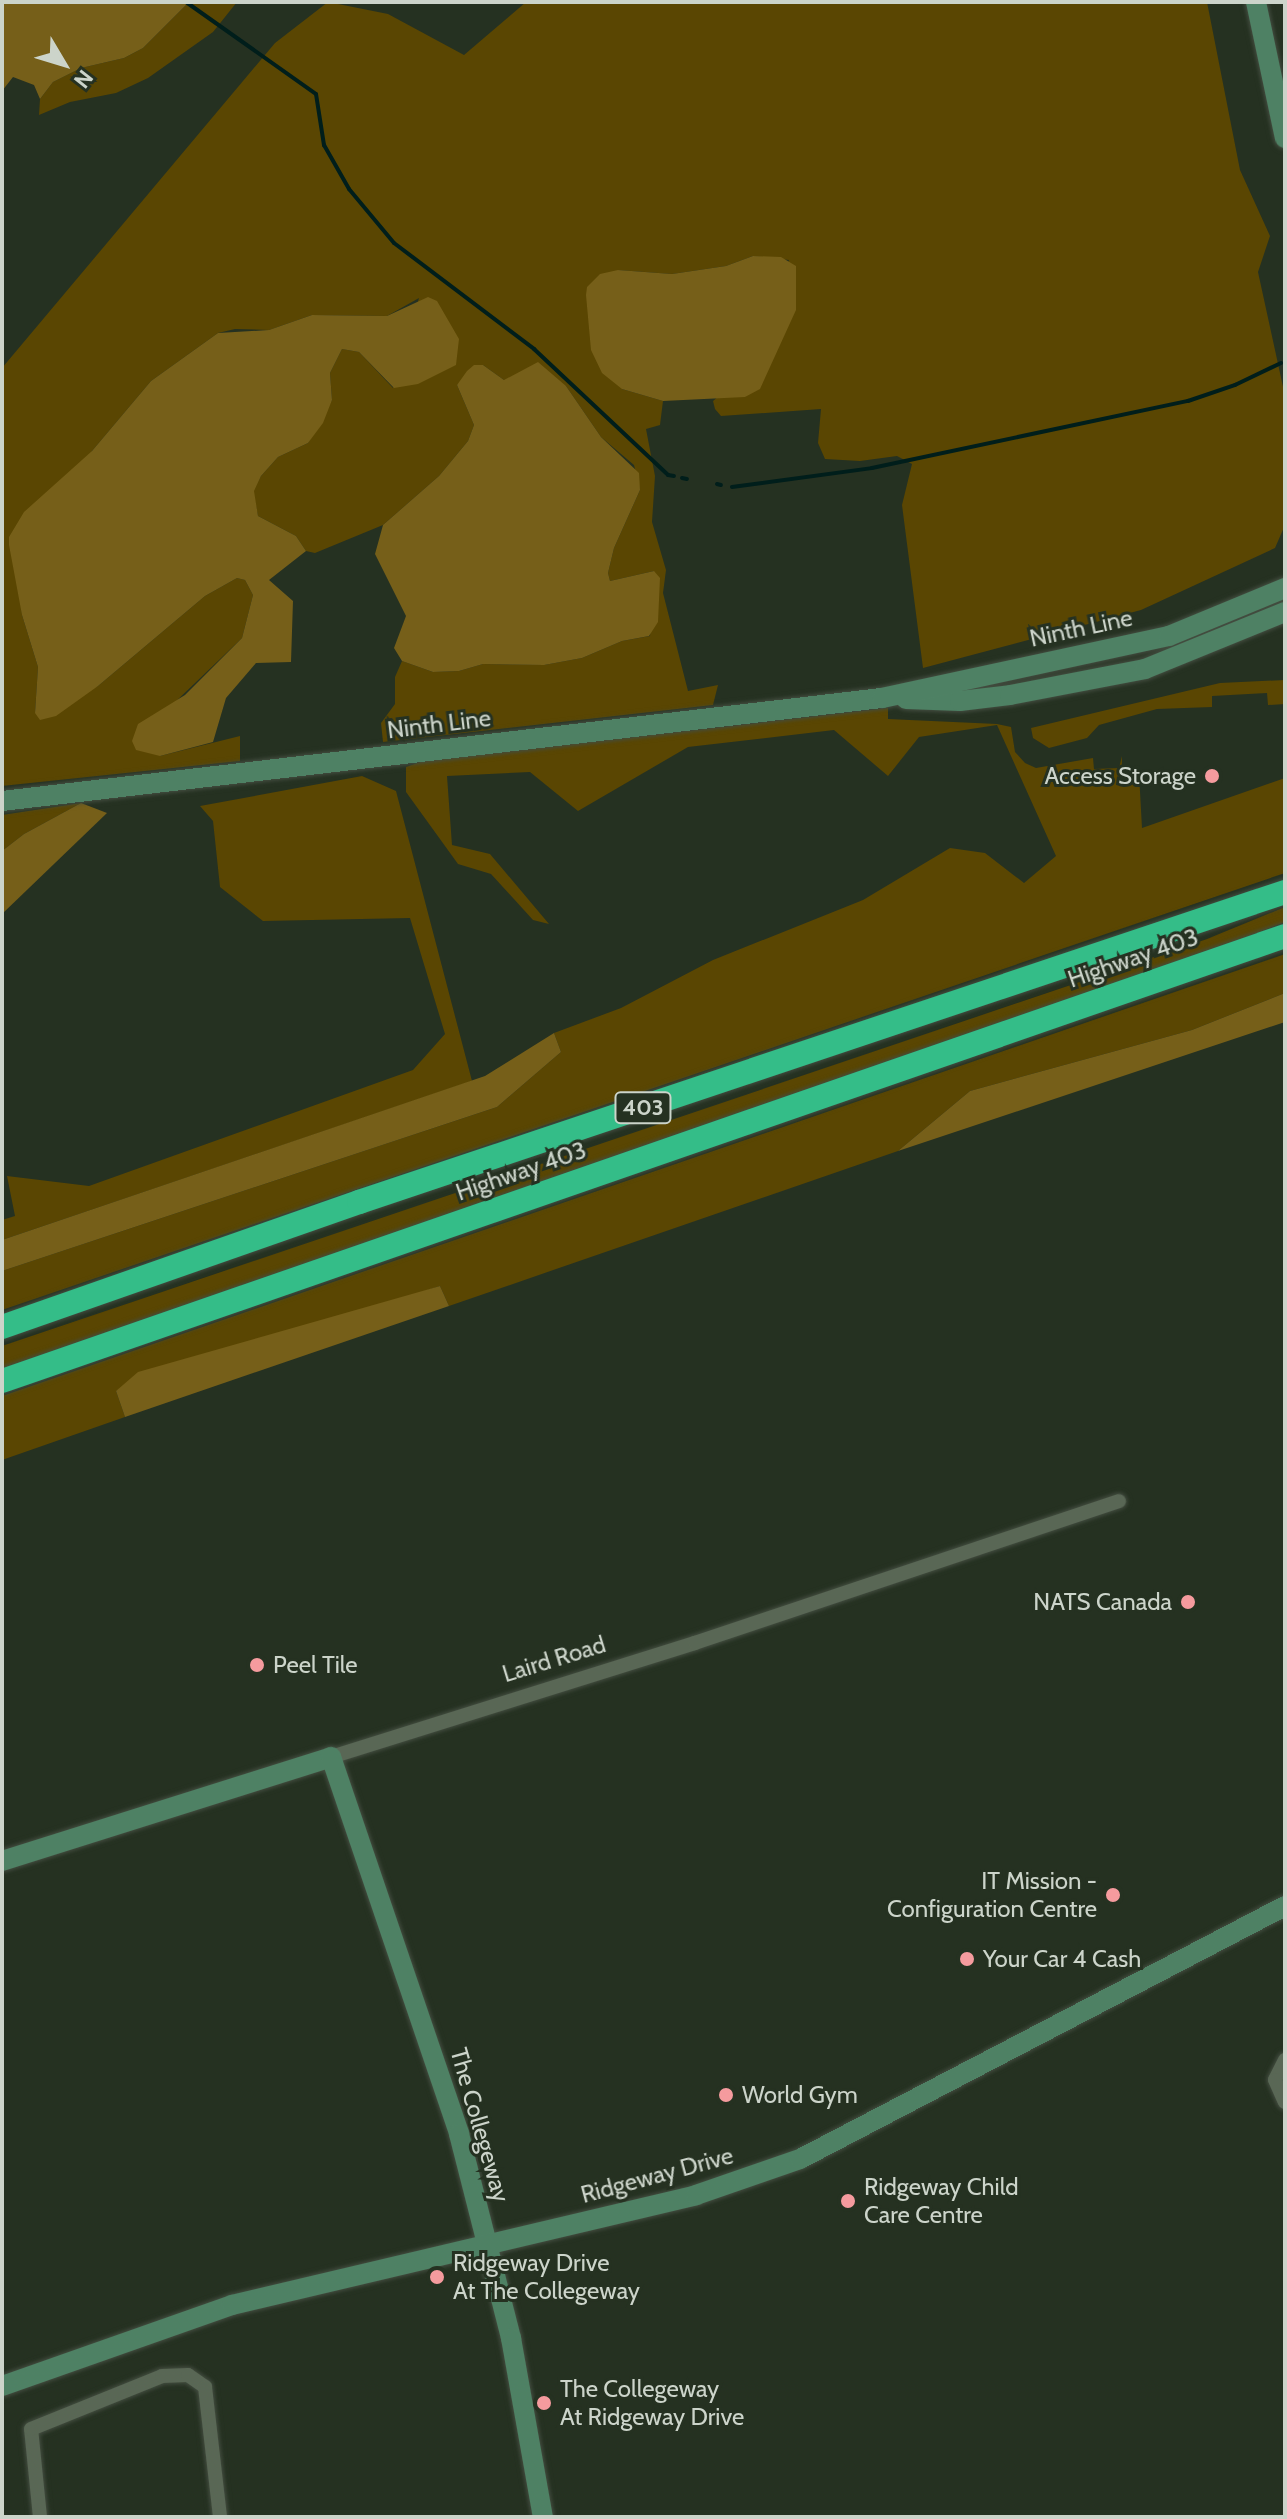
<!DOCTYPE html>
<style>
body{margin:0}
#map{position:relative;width:1287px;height:2519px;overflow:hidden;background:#253121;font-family:Cabin,sans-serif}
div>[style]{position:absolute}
.green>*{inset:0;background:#5a4602}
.forest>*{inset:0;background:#765f19}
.stream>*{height:4px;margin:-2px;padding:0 2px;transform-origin:2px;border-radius:2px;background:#001e1b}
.roads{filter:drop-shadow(0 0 2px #434d40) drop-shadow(0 0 2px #434d40)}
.street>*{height:14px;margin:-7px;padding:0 7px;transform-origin:7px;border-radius:7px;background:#596755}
.secondary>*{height:20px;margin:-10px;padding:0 10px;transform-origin:10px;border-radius:10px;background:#4e8164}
.highway>*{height:24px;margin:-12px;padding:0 12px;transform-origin:12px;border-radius:12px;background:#34bd88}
.dots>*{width:22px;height:22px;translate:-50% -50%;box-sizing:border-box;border:4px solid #253121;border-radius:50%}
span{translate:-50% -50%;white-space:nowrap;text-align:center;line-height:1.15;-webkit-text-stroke:6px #253121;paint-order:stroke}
.shield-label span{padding:2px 6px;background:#253121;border:2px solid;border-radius:6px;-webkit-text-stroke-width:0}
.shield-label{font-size:22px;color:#ccd4ca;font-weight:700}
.street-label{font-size:24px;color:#ccd4ca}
.poi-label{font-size:24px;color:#ccd4ca}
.right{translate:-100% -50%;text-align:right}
.left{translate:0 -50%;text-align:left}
.frame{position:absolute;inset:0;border:4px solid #ccd4ca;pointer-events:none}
.north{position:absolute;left:24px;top:24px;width:80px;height:80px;-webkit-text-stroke:6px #253121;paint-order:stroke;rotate:128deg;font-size:22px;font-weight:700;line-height:32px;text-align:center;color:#ccd4ca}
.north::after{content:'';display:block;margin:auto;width:28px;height:36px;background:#ccd4ca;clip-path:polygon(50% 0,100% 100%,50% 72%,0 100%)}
</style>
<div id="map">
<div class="green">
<i style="clip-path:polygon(189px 2px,237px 2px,213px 32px,148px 78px,116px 93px,70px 102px,39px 115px,40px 99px,53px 82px,81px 68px,124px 58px,143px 48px)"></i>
<i style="clip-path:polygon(328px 2px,388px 14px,464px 55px,526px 2px,1207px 2px,1240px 170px,1270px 236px,1258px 272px,1285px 396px,1285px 525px,1275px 548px,1141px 610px,923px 668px,902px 505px,912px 464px,897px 456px,860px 461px,825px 459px,818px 443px,821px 409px,721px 416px,715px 409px,713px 401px,719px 396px,745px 397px,789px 260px,753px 256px,726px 266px,672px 274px,618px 270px,622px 389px,663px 401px,660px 425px,646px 429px,655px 476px,652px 522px,666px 570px,663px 593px,688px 691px,718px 685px,713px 705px,383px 742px,381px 723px,395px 704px,395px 677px,402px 661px,433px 672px,459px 671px,483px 664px,544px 665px,582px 658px,622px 641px,650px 636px,654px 571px,610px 581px,608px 573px,614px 548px,640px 490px,634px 465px,601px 437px,566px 386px,504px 380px,483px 365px,457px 385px,474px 425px,468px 441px,439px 476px,383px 525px,315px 553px,306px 551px,296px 536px,258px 516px,253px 491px,261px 476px,278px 457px,308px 443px,332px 400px,330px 373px,342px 349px,359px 352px,393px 388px,419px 298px,387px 316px,312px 315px,269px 330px,235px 329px,218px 333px,151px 381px,92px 451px,21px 598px,22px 615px,38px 667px,35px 713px,98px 686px,205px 596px,237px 578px,245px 580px,253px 595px,242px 638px,170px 707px,160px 756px,240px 736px,240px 761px,2px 786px,2px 368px,275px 43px)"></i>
<i style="clip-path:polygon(1285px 680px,1285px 704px,1268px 705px,1267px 693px,1212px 696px,1212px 707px,1157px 709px,1099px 725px,1087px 738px,1049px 748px,1033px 738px,1031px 728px,1220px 683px)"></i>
<i style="clip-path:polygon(888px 708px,888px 719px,997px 724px,1011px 727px,1015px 752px,1025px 763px,1036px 768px,1093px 758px,1094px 769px,1119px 768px,1122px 756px,1122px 773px,1139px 773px,1142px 828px,1285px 778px,1285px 873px,2px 1310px,2px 1271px,497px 1107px,561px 1052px,554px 1033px,621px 1008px,713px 960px,863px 900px,950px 848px,985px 853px,1024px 883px,1056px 856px,997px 725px,919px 737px,888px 776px,834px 730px,688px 747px,578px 811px,530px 772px,447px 776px,452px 845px,490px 854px,549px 924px,533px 920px,491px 874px,458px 864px,406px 792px,406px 767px,423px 761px)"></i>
<i style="clip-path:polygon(362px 776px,396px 791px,472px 1081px,2px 1240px,2px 1220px,15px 1216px,7px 1176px,89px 1186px,413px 1070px,445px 1034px,410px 918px,263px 921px,220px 887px,213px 821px,200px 806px)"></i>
<i style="clip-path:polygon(81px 803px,24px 834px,2px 851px,2px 815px)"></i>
<i style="clip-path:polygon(1285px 907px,1285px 922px,1195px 957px,2px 1369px,2px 1346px,1207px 939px)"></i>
<i style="clip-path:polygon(1285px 954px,1285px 993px,1192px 1030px,970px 1091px,898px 1151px,449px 1306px,440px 1286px,116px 1391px,125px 1417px,2px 1460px,2px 1396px)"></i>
</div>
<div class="forest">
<i style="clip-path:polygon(2px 2px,189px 2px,143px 48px,124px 58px,81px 68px,53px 82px,40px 99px,34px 85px,13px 77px,2px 91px)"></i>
<i style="clip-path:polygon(753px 256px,781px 257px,796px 266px,796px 310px,760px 389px,745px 397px,663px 401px,622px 389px,602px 373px,591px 350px,586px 295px,587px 287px,600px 274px,618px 270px,672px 274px,726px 266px)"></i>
<i style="clip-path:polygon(428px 297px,437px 301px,459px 339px,456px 365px,418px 384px,394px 388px,359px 352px,342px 349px,330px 373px,332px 400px,323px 423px,308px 443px,278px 457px,261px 476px,254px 491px,258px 516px,296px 536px,306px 551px,269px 580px,293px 601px,291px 662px,256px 663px,226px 698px,213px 742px,160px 756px,136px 750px,132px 741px,138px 724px,185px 695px,242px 638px,253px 595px,245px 580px,237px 578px,205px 596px,98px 686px,56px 716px,40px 720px,35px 713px,38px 667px,22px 615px,9px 545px,9px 537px,24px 512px,92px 451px,151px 381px,218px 333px,269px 330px,312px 315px,387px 316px)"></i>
<i style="clip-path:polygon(538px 362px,566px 386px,601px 437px,639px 473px,640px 490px,614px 548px,608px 573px,610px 581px,654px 571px,660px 578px,658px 622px,649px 636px,622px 641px,582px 658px,544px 665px,483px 664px,459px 671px,433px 672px,402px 661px,394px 648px,406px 616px,375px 554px,383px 525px,439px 476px,468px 441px,474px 425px,457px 385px,467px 371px,474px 365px,483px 365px,504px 380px)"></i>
<i style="clip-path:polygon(81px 803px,107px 813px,2px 914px,2px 851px,24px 834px)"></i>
<i style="clip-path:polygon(1285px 993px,1285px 1022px,898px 1151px,970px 1091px,1192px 1030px)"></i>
<i style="clip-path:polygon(554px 1033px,561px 1052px,497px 1107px,2px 1271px,2px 1240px,485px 1076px)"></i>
<i style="clip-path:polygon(440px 1286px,449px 1306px,125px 1417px,116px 1391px,138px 1372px)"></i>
</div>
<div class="stream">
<i style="left:186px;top:2px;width:159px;rotate:35.3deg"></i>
<i style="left:316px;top:94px;width:52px;rotate:81.1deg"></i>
<i style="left:324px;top:145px;width:51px;rotate:60.4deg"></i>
<i style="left:349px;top:189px;width:70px;rotate:50.2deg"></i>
<i style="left:394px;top:243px;width:176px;rotate:37.1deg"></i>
<i style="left:534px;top:349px;width:184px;rotate:43.2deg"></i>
<i style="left:668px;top:475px;width:6px;rotate:9deg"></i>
<i style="left:682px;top:478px;width:5px;rotate:11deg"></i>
<i style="left:717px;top:484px;width:4px;rotate:14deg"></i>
<i style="left:732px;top:487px;width:141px;rotate:-7.7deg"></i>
<i style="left:872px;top:468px;width:323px;rotate:-12deg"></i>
<i style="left:1188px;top:401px;width:50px;rotate:-18.8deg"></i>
<i style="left:1235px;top:385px;width:51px;rotate:-25.6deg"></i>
</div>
<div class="roads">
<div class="street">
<i style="left:331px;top:1757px;width:381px;rotate:-17.4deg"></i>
<i style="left:695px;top:1643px;width:447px;rotate:-18.5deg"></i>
<i style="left:1285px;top:2060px;width:22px;rotate:117deg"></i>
<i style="left:1275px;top:2080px;width:24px;rotate:66deg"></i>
<i style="left:40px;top:2517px;width:88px;rotate:-95.8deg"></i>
<i style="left:31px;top:2429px;width:141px;rotate:-22deg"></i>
<i style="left:162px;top:2376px;width:26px;rotate:-2deg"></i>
<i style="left:188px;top:2375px;width:21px;rotate:35deg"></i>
<i style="left:205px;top:2387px;width:131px;rotate:83.4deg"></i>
</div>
<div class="secondary">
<i style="left:1256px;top:2px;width:139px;rotate:78deg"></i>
<i style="left:906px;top:699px;width:54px;rotate:2.1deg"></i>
<i style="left:960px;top:701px;width:50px;rotate:-6.8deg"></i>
<i style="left:1010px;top:695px;width:137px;rotate:-10.9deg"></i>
<i style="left:1145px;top:669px;width:151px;rotate:-22.2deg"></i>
<i style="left:2px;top:801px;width:886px;rotate:-6.68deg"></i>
<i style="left:882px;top:698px;width:294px;rotate:-12.2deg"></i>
<i style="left:1169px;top:636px;width:126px;rotate:-22.5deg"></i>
<i style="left:2px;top:1861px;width:345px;rotate:-17.5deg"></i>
<i style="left:331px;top:1757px;width:398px;rotate:71.2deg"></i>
<i style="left:459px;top:2134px;width:211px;rotate:75.7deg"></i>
<i style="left:511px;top:2338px;width:182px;rotate:79.9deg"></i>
<i style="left:2px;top:2386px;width:244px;rotate:-19.4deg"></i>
<i style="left:232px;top:2305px;width:477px;rotate:-13.3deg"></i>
<i style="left:696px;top:2195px;width:110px;rotate:-19.1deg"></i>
<i style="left:800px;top:2159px;width:547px;rotate:-27.55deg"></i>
</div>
<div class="highway">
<i style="left:2px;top:1327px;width:378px;rotate:-19.3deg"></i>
<i style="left:359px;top:1202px;width:977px;rotate:-18.51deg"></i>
<i style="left:2px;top:1381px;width:1358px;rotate:-19.13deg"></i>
</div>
</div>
<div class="dots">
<i style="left:1212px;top:776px;background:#f59b9e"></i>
<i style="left:1188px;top:1602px;background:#f59b9e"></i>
<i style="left:257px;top:1665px;background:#f59b9e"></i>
<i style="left:1113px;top:1895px;background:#f59b9e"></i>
<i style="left:967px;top:1959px;background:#f59b9e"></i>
<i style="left:726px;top:2095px;background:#f59b9e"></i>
<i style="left:848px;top:2201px;background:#f59b9e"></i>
<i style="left:437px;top:2277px;background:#f59b9e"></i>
<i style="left:544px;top:2403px;background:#f59b9e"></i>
</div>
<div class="shield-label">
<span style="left:643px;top:1108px">403</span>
</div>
<div class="street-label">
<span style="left:1081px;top:628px;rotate:-12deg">Ninth Line</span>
<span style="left:439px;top:724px;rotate:-7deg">Ninth Line</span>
<span style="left:1133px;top:958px;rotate:-19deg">Highway 403</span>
<span style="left:521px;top:1171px;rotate:-19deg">Highway 403</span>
<span style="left:554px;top:1659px;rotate:-17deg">Laird Road</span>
<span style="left:480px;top:2125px;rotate:74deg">The Collegeway</span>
<span style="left:657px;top:2175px;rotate:-15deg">Ridgeway Drive</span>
</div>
<div class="poi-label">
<span class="right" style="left:1196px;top:776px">Access Storage</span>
<span class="right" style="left:1172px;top:1602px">NATS Canada</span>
<span class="left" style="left:273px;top:1665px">Peel Tile</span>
<span class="right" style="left:1097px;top:1895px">IT Mission -<br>Configuration Centre</span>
<span class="left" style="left:983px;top:1959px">Your Car 4 Cash</span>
<span class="left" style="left:742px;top:2095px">World Gym</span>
<span class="left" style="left:864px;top:2201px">Ridgeway Child<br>Care Centre</span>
<span class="left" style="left:453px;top:2277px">Ridgeway Drive<br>At The Collegeway</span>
<span class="left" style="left:560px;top:2403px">The Collegeway<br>At Ridgeway Drive</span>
</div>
<div class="frame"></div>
<div class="north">N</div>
</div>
